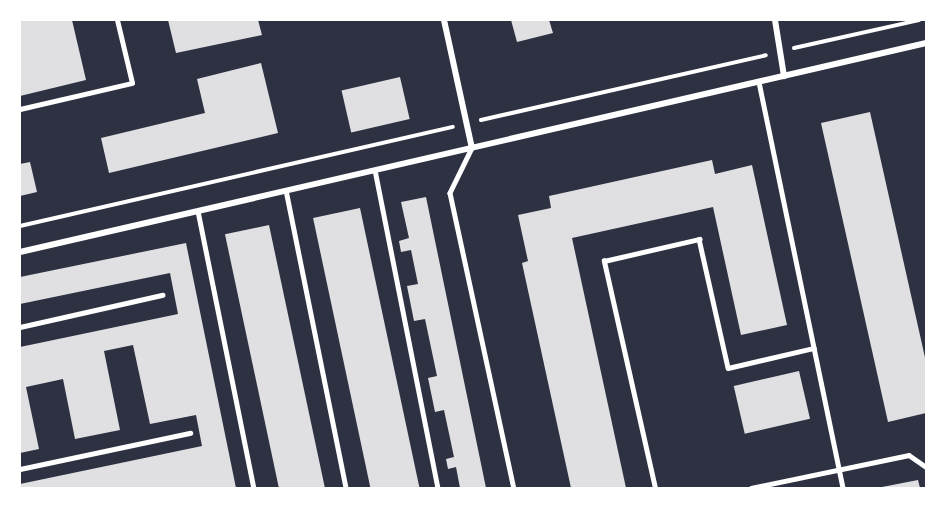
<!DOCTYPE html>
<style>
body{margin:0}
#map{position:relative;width:946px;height:508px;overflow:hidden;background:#2d3142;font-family:Georgia,serif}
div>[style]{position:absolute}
.building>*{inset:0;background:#e0e0e3;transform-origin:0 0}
.path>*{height:4px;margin:-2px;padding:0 2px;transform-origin:2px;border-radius:2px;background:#fff}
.service>*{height:4.5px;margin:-2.25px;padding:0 2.25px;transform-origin:2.25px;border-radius:2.25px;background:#fff}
.minor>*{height:6px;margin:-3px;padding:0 3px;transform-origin:3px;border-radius:3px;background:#fff}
span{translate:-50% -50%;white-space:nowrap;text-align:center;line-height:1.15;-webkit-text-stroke:5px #fff;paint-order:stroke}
.frame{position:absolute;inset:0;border:21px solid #fff;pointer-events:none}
</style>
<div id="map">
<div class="building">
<i style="clip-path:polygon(20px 20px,72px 20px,86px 80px,20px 96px)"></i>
<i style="clip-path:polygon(168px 20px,258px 20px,262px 35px,176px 53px)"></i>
<i style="clip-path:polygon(511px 20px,549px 20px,553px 33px,517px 42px)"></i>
<i style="clip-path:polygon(261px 63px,278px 133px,109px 173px,101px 138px,205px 113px,197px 79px)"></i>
<i style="left:400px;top:77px;width:43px;height:60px;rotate:77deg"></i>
<i style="clip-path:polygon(870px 112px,926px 362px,926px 413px,888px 422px,821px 123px)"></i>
<i style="clip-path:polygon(712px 160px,715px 174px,752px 165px,787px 325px,741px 335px,713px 207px,572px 238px,626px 488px,571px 488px,522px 263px,528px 261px,518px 215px,551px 208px,549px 196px)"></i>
<i style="clip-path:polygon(30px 162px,37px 192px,20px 196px,20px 164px)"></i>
<i style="clip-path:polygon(426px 197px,486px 488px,460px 488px,456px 467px,448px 469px,446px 459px,454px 457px,444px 410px,435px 412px,428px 378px,437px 376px,425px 319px,414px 321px,407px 286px,418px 284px,411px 250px,401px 252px,399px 241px,409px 238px,401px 202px)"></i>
<i style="left:360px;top:208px;width:286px;height:48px;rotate:78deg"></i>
<i style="left:269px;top:225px;width:269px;height:45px;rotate:78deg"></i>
<i style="clip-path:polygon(186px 243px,236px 488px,20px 488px,20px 484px,202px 446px,196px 415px,150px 424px,133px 345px,104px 351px,120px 430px,75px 439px,63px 379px,26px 387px,39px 449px,20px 453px,20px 347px,178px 314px,170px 273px,20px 304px,20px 277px)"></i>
<i style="left:799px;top:371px;width:49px;height:67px;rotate:77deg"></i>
<i style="clip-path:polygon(918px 480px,920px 488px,882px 488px,882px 487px)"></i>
</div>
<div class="path">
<i style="left:794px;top:48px;width:128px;rotate:-12.6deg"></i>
<i style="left:481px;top:120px;width:292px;rotate:-12.8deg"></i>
<i style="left:20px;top:226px;width:444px;rotate:-12.9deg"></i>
</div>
<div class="service">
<i style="left:759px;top:82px;width:415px;rotate:78.3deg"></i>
<i style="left:20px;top:109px;width:115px;rotate:-13.1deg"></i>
<i style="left:132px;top:83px;width:65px;rotate:-103.4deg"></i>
<i style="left:472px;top:148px;width:50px;rotate:116.1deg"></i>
<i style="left:450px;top:193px;width:302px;rotate:77.8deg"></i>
<i style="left:375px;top:170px;width:324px;rotate:78.8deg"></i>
<i style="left:286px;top:190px;width:304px;rotate:78.6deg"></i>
<i style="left:198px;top:211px;width:283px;rotate:78.6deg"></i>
<i style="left:20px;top:327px;width:146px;rotate:-12.7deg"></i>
<i style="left:20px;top:469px;width:174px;rotate:-12deg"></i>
<i style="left:655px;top:488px;width:233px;rotate:-102.7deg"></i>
<i style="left:604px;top:261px;width:98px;rotate:-13deg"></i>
<i style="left:699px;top:239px;width:132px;rotate:77.3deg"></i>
<i style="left:728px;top:368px;width:88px;rotate:-13.1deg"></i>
<i style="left:751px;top:488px;width:161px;rotate:-11.8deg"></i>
<i style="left:909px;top:455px;width:21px;rotate:35deg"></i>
</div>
<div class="minor">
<i style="left:444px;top:20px;width:131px;rotate:77.7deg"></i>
<i style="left:775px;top:20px;width:57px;rotate:80.9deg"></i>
<i style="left:20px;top:252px;width:930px;rotate:-12.99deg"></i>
</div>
<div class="frame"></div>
</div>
